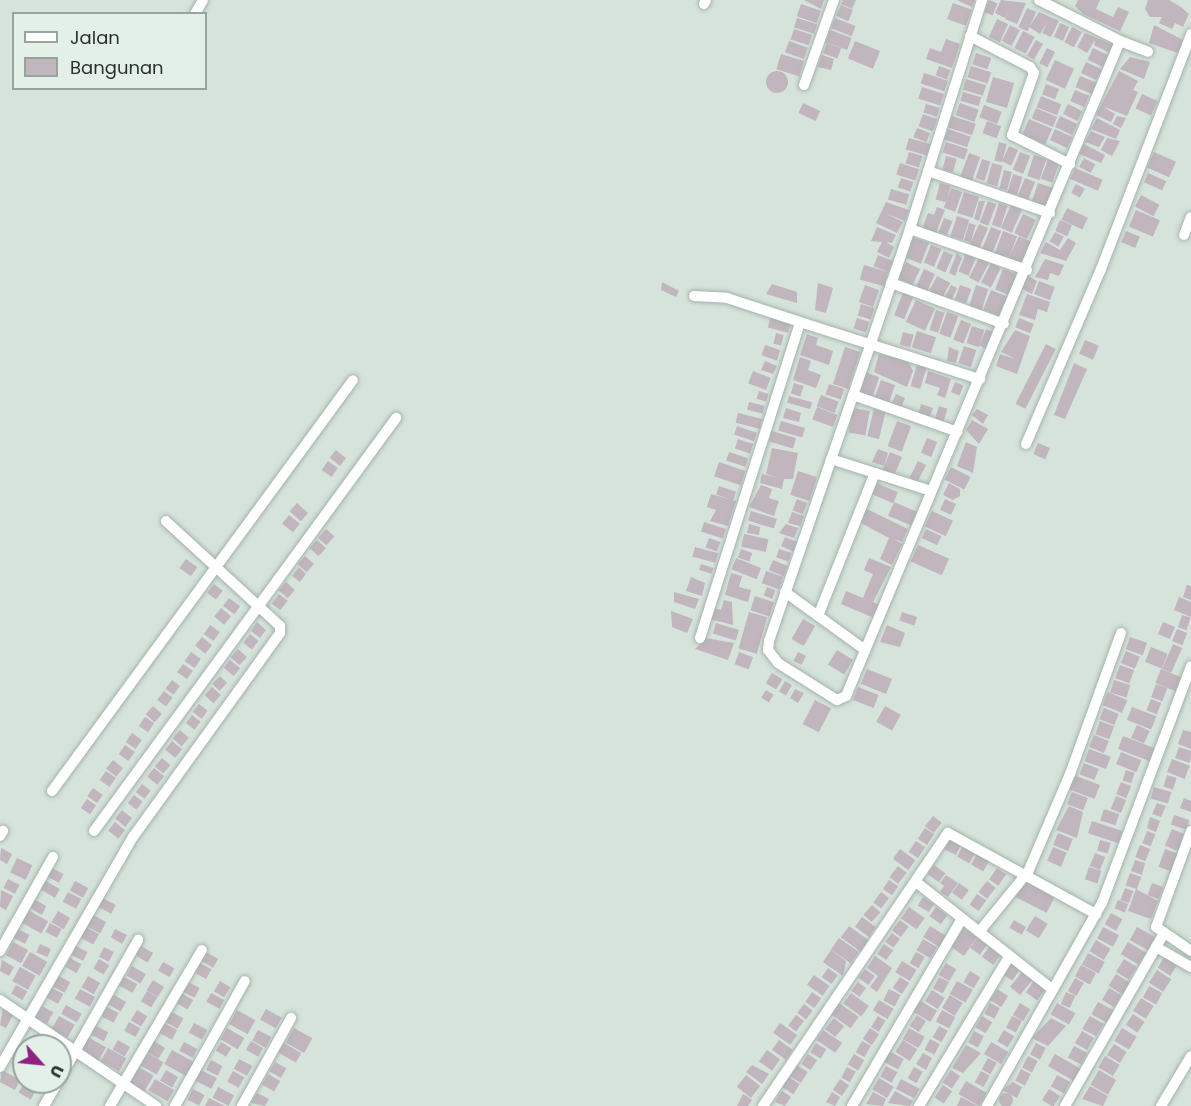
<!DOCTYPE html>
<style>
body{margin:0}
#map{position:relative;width:1191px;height:1106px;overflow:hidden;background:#d5e3db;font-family:Poppins,sans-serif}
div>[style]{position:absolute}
.building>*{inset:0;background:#c1b5be;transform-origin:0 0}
.round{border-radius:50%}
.roads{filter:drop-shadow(0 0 2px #a5b3ab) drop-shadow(0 0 2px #a5b3ab)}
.minor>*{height:10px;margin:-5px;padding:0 5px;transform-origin:5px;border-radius:5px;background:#fff}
span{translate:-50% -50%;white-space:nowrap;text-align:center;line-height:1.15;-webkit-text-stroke:5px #e2f0e8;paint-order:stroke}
.legend{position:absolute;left:12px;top:12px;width:195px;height:78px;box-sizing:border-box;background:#e2f0e8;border:2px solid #99a39e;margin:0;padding:8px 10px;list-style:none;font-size:18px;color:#2b302e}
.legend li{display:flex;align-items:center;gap:12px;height:30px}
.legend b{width:30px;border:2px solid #99a39e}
.north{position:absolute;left:12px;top:1034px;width:60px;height:60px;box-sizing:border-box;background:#e2f0e8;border:2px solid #99a39e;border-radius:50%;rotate:117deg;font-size:16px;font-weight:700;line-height:24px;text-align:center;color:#2b302e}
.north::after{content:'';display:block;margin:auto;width:21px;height:27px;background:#8f2183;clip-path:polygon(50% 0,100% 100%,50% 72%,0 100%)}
</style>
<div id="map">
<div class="building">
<i style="clip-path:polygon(804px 0,824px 0,821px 9px)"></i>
<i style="clip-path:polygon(843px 0,856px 0,852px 9px,841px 4px)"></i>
<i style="clip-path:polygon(957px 0,975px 0,972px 7px)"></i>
<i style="left:989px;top:0;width:9px;height:13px;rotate:21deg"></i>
<i style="clip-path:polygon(1001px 0,1026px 3px,1017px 24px,1005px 19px,1009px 10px,1005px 18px,995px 13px)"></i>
<i style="clip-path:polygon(1078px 0,1100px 0,1096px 9px,1113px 17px,1118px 7px,1129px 12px,1120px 31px,1083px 14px,1075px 6px)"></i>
<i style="clip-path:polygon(1148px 0,1169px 0,1181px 7px,1189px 14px,1183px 27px,1175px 23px,1172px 29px,1159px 23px,1162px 17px,1150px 17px,1145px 9px)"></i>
<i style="left:953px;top:3px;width:20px;height:17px;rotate:20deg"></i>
<i style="left:801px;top:4px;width:21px;height:13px;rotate:19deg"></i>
<i style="left:841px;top:5px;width:13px;height:12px;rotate:23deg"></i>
<i style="left:1027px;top:8px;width:10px;height:21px;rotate:24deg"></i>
<i style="clip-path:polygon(1039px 12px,1059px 21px,1051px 37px,1042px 33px,1048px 21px,1040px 34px,1029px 27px)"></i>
<i style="left:797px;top:18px;width:21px;height:10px;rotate:17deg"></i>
<i style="left:835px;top:18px;width:22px;height:11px;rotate:21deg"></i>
<i style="left:997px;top:19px;width:12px;height:20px;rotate:24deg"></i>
<i style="left:1060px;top:23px;width:10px;height:15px;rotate:24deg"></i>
<i style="left:1010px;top:25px;width:11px;height:18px;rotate:27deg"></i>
<i style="clip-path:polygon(1154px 25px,1187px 42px,1181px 54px,1149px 43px)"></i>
<i style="left:1072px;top:27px;width:11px;height:17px;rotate:27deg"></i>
<i style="left:794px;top:29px;width:19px;height:11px;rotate:18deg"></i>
<i style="left:830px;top:30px;width:23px;height:13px;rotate:20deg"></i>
<i style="left:1023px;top:31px;width:13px;height:19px;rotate:27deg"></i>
<i style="clip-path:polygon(1085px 33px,1114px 45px,1110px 53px,1094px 45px,1095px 40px,1087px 53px,1077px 47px)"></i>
<i style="clip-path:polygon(946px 39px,960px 44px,952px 68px,926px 59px,930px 48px,941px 52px)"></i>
<i style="left:1036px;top:40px;width:8px;height:18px;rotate:30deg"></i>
<i style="left:789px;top:41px;width:20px;height:12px;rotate:20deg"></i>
<i style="left:855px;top:41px;width:27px;height:19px;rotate:22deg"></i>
<i style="left:827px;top:43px;width:15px;height:11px;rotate:20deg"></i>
<i style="left:1047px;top:48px;width:9px;height:17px;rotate:27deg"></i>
<i style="left:1093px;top:48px;width:17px;height:13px;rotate:25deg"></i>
<i style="left:976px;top:53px;width:16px;height:12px;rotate:18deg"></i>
<i style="left:781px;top:54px;width:24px;height:16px;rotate:17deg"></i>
<i style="clip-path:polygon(822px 55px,834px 59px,831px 70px,818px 67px)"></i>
<i style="clip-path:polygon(1130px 57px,1150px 62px,1144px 79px,1120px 69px)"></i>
<i style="left:1055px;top:60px;width:21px;height:22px;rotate:25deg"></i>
<i style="left:1086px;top:62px;width:17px;height:12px;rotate:25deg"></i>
<i style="left:939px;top:66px;width:12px;height:10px;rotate:20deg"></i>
<i style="left:971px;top:66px;width:21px;height:12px;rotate:17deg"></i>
<i class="round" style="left:766px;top:71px;width:22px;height:22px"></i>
<i style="clip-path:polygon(1119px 71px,1138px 81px,1133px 90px,1138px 92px,1127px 116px,1102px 106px,1115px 114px,1111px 122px,1096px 115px)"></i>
<i style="left:924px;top:73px;width:25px;height:11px;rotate:18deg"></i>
<i style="left:1080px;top:76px;width:18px;height:12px;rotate:22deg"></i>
<i style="left:993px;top:77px;width:22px;height:26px;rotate:16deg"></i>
<i style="left:966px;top:79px;width:21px;height:11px;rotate:17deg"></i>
<i style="left:1046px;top:84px;width:14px;height:11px;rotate:21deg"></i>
<i style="left:922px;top:87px;width:23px;height:12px;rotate:18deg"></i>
<i style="left:1075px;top:90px;width:15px;height:12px;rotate:23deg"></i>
<i style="left:963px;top:92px;width:19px;height:9px;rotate:16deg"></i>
<i style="left:1142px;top:94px;width:17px;height:16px;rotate:24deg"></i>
<i style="left:1041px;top:96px;width:22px;height:12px;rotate:22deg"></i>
<i style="left:803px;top:103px;width:19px;height:11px;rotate:25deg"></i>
<i style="left:960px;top:103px;width:20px;height:13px;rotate:20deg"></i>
<i style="left:926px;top:104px;width:14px;height:9px;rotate:17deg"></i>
<i style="left:1068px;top:104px;width:16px;height:11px;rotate:27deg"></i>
<i style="left:984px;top:105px;width:19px;height:13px;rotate:21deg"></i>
<i style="left:1036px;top:108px;width:23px;height:11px;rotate:23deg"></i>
<i style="left:923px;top:114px;width:15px;height:13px;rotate:20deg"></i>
<i style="left:952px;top:116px;width:25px;height:12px;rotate:18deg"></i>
<i style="left:1060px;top:116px;width:19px;height:12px;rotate:25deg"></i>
<i style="clip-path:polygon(1117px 116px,1126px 118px,1121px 128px,1113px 124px)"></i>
<i style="clip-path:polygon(1097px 118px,1120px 130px,1116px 139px,1091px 129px)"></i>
<i style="left:1029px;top:119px;width:25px;height:17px;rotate:23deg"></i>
<i style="left:987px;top:121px;width:15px;height:13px;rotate:20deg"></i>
<i style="left:917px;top:128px;width:14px;height:10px;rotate:21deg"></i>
<i style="left:948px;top:129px;width:24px;height:11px;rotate:19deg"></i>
<i style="left:1055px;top:129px;width:19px;height:12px;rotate:25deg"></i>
<i style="clip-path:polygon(1091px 131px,1105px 137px,1099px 147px,1085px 142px)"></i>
<i style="left:909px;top:138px;width:22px;height:12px;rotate:16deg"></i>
<i style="clip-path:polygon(1107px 138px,1120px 141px,1112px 156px,1101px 150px)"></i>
<i style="left:946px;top:142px;width:23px;height:11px;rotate:18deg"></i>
<i style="left:999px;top:142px;width:8px;height:19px;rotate:14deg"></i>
<i style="clip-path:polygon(1084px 144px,1105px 155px,1101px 163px,1079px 154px)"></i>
<i style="left:1009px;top:146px;width:10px;height:17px;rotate:24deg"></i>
<i style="left:909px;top:152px;width:14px;height:12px;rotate:17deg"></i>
<i style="left:1020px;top:152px;width:11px;height:19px;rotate:22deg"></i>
<i style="left:1154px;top:152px;width:24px;height:17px;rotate:24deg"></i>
<i style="left:969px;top:153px;width:12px;height:27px;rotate:20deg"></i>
<i style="left:1034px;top:155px;width:13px;height:22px;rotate:18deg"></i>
<i style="left:946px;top:156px;width:11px;height:14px;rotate:15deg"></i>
<i style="left:1084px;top:158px;width:13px;height:10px;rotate:29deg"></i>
<i style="left:982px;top:159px;width:9px;height:20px;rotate:18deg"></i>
<i style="left:1048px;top:159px;width:12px;height:21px;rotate:20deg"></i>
<i style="left:900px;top:163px;width:20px;height:12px;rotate:18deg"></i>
<i style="left:992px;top:163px;width:11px;height:21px;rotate:15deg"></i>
<i style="left:1075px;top:168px;width:30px;height:12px;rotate:23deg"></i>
<i style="left:1004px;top:170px;width:8px;height:19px;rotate:14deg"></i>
<i style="left:1148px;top:173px;width:20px;height:10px;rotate:24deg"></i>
<i style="left:1013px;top:174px;width:10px;height:19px;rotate:17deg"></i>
<i style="left:901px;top:178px;width:13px;height:10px;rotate:18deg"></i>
<i style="left:1025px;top:178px;width:11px;height:19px;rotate:22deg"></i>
<i style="left:940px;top:183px;width:11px;height:17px;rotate:15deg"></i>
<i style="left:1038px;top:183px;width:18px;height:20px;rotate:19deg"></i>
<i style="left:1076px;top:184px;width:10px;height:10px;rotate:29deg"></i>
<i style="left:951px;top:188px;width:12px;height:21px;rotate:20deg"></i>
<i style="left:891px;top:189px;width:19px;height:11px;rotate:16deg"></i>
<i style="left:964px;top:192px;width:16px;height:22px;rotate:18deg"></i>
<i style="left:1141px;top:195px;width:21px;height:13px;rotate:28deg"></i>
<i style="clip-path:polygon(979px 201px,985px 201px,979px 221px,974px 219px)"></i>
<i style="left:988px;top:201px;width:9px;height:23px;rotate:21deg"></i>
<i style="clip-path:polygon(886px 202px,909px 210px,905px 221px,887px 214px,903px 222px,897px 233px,876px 223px)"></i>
<i style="left:999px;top:203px;width:9px;height:23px;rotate:18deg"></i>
<i style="left:1011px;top:205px;width:12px;height:25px;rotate:24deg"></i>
<i style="clip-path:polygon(937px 207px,945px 210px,935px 235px,922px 230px,928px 213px,934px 215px)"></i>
<i style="left:1067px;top:208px;width:23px;height:13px;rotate:25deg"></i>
<i style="left:1136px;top:210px;width:26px;height:18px;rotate:23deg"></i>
<i style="left:1023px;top:214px;width:14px;height:21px;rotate:25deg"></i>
<i style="left:957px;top:216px;width:13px;height:21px;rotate:18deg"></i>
<i style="left:944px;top:218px;width:9px;height:15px;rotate:21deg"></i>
<i style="left:1060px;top:220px;width:13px;height:12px;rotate:23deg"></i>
<i style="left:969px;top:223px;width:7px;height:18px;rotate:16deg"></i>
<i style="left:979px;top:224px;width:10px;height:22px;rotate:24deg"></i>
<i style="clip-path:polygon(877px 227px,896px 235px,892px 243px,886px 242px,894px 247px,889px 258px,877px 252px,882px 242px,871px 241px)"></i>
<i style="left:991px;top:227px;width:11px;height:23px;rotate:22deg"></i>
<i style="left:1003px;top:231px;width:15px;height:24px;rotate:20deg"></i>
<i style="left:1126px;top:231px;width:15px;height:12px;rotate:23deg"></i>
<i style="left:1055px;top:232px;width:10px;height:11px;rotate:29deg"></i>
<i style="left:1019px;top:236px;width:14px;height:24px;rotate:25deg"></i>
<i style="left:913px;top:237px;width:17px;height:22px;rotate:21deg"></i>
<i style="clip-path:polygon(1068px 238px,1076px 243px,1066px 261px,1040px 253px,1046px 242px,1060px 250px)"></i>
<i style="left:931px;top:245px;width:11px;height:19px;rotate:22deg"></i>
<i style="left:944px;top:251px;width:10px;height:19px;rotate:24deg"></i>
<i style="clip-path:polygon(957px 253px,962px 258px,955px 276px,949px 273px)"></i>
<i style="left:966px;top:253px;width:11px;height:20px;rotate:22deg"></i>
<i style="left:878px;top:255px;width:16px;height:12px;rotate:22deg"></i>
<i style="left:979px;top:258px;width:11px;height:22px;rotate:27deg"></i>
<i style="clip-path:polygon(1045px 259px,1064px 265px,1059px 276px,1050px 273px,1048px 280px,1035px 277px)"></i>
<i style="left:906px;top:262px;width:16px;height:18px;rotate:27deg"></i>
<i style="left:991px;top:263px;width:11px;height:22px;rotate:27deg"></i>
<i style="left:864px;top:265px;width:25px;height:15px;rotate:16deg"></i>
<i style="left:924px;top:269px;width:12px;height:20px;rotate:24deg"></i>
<i style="left:1003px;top:269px;width:17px;height:22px;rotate:21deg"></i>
<i style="left:937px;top:276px;width:15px;height:18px;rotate:28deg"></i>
<i style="clip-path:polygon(1028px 276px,1037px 281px,1032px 294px,1022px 289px)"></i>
<i style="left:1039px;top:281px;width:17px;height:14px;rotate:21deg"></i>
<i style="clip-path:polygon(662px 282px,679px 291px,676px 297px,661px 290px)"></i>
<i style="clip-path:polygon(818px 283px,833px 288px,826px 313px,815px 310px)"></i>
<i style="clip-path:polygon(772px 284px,797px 292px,797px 303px,766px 294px)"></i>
<i style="left:865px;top:285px;width:15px;height:18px;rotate:20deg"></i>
<i style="left:951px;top:285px;width:7px;height:14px;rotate:27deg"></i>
<i style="left:960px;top:285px;width:12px;height:15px;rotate:20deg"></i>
<i style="left:976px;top:285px;width:13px;height:22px;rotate:18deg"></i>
<i style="left:991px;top:290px;width:18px;height:21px;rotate:22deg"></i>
<i style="left:903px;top:293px;width:11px;height:24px;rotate:22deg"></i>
<i style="clip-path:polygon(1027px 294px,1050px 302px,1047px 312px,1038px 309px,1035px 320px,1019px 315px)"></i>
<i style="left:916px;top:300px;width:21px;height:24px;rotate:25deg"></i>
<i style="left:861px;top:304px;width:14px;height:12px;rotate:17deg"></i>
<i style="left:936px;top:310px;width:9px;height:21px;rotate:18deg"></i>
<i style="left:947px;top:312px;width:12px;height:23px;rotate:20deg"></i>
<i style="left:771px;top:315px;width:21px;height:13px;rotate:14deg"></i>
<i style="left:857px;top:318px;width:13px;height:11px;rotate:18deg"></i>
<i style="left:1019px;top:318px;width:16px;height:10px;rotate:22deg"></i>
<i style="left:961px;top:320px;width:11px;height:21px;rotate:22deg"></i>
<i style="left:972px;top:326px;width:13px;height:18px;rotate:18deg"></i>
<i style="left:986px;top:329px;width:8px;height:18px;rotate:23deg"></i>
<i style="clip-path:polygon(1015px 330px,1030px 336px,1017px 374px,996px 366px,1000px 354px,1016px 359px,1001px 352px)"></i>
<i style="left:917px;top:331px;width:20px;height:17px;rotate:18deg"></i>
<i style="left:903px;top:332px;width:11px;height:13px;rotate:15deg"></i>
<i style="left:776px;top:333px;width:8px;height:11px;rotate:14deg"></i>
<i style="clip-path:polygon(807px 334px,818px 338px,816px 345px,833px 351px,829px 365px,800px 355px)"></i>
<i style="left:1085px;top:340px;width:15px;height:15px;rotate:23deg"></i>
<i style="left:1046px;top:344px;width:11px;height:67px;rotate:27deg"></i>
<i style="left:765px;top:345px;width:16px;height:11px;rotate:18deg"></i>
<i style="left:964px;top:346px;width:13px;height:18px;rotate:18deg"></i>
<i style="left:845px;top:347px;width:16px;height:39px;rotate:18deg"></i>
<i style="clip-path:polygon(949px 347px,959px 351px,956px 363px,947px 361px)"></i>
<i style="clip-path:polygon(879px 354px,908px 361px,913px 371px,907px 387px,874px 372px)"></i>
<i style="clip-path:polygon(800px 357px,811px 361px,808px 370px,821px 375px,816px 388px,793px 380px)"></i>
<i style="clip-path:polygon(765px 361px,777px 366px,773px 374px,761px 370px)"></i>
<i style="clip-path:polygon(1074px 363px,1087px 369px,1065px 419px,1054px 415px)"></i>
<i style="left:917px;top:365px;width:10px;height:22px;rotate:17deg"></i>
<i style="left:753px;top:371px;width:19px;height:13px;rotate:21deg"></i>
<i style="clip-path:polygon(928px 371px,951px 379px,945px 398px,937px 395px,940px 388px,925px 383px)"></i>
<i style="left:864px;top:372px;width:16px;height:21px;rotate:18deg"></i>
<i style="left:881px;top:380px;width:15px;height:22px;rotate:20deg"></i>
<i style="left:955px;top:382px;width:9px;height:11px;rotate:21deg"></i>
<i style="left:794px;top:383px;width:10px;height:11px;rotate:17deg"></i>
<i style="left:829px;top:384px;width:16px;height:11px;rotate:18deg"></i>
<i style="left:759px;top:391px;width:10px;height:8px;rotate:17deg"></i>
<i style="left:896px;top:394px;width:10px;height:12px;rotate:24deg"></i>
<i style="left:821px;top:395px;width:19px;height:12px;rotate:21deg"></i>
<i style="left:789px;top:396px;width:24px;height:7px;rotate:15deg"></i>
<i style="left:749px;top:402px;width:16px;height:8px;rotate:14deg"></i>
<i style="clip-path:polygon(921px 404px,933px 408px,929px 418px,918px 415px)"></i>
<i style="left:939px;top:406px;width:9px;height:13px;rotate:18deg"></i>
<i style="left:817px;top:407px;width:22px;height:13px;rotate:21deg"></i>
<i style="clip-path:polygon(786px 408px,801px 413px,799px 422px,783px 418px)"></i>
<i style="left:853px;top:408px;width:17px;height:25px;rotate:10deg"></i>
<i style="left:874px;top:409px;width:12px;height:28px;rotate:14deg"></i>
<i style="clip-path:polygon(977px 409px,988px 415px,983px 424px,972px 415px)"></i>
<i style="left:738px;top:413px;width:25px;height:10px;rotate:14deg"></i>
<i style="clip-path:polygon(972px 420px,988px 429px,979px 444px,966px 430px)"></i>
<i style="left:781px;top:421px;width:25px;height:10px;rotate:16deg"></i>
<i style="left:897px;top:421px;width:15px;height:27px;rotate:20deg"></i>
<i style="left:737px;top:426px;width:21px;height:9px;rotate:19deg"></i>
<i style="left:772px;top:431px;width:25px;height:11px;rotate:16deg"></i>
<i style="left:927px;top:438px;width:11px;height:16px;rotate:22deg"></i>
<i style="left:738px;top:439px;width:16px;height:10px;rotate:18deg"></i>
<i style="clip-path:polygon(966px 442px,977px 447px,973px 473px,957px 466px)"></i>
<i style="left:1038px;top:443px;width:13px;height:12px;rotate:23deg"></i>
<i style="clip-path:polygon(772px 448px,798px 453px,793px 479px,784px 479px,782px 489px,760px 483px,762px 474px,779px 478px,766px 474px)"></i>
<i style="clip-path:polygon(878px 449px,888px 453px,884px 466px,872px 462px)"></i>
<i style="left:336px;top:450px;width:13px;height:10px;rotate:39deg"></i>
<i style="left:729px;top:452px;width:20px;height:9px;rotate:18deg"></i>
<i style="left:890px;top:452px;width:13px;height:20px;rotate:23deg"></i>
<i style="left:328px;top:461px;width:12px;height:11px;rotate:35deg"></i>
<i style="left:918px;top:461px;width:9px;height:19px;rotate:27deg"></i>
<i style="left:719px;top:462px;width:28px;height:15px;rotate:19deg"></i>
<i style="left:951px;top:467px;width:22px;height:14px;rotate:27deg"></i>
<i style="left:798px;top:471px;width:20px;height:25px;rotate:18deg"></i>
<i style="left:874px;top:482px;width:26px;height:12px;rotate:23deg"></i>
<i style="clip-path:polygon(949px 483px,960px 489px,960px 496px,953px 500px,943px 495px)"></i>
<i style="clip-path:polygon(761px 485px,772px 489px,769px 498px,779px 501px,774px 516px,749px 507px)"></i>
<i style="left:719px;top:486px;width:18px;height:9px;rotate:19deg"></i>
<i style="clip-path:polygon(711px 494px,736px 501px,728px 526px,710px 521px,716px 510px,707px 507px)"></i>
<i style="left:797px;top:499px;width:11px;height:12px;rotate:22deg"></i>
<i style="left:945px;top:499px;width:12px;height:12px;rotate:24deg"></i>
<i style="left:894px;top:502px;width:25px;height:15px;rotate:23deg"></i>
<i style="left:297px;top:503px;width:15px;height:11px;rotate:42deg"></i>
<i style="clip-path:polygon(865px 508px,908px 529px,902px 542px,894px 539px,902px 544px,892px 565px,880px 559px,889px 538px,859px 522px)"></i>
<i style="left:751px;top:511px;width:27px;height:10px;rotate:17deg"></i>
<i style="left:932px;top:511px;width:23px;height:17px;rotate:25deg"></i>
<i style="clip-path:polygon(792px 512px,804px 516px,800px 526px,788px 523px)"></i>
<i style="left:289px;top:515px;width:14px;height:11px;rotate:39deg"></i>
<i style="left:704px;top:522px;width:23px;height:10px;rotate:18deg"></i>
<i style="clip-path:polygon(749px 524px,760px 527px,759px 535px,747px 533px)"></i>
<i style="clip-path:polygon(786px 524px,798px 528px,794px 538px,779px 533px)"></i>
<i style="left:326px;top:529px;width:11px;height:12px;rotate:41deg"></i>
<i style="left:926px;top:529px;width:17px;height:10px;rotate:25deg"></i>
<i style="left:744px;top:534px;width:25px;height:13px;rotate:12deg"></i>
<i style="left:785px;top:537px;width:13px;height:10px;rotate:23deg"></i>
<i style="left:709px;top:538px;width:12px;height:10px;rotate:20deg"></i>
<i style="left:317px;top:540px;width:12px;height:11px;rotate:42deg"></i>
<i style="left:918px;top:545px;width:34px;height:18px;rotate:24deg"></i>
<i style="left:695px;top:547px;width:24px;height:10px;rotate:15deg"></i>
<i style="left:741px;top:549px;width:12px;height:9px;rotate:20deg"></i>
<i style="left:779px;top:549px;width:13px;height:9px;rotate:18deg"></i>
<i style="left:305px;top:556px;width:12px;height:11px;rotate:42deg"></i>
<i style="left:736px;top:558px;width:27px;height:12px;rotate:22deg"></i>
<i style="clip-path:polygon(869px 558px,891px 567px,873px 602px,879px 605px,874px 618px,841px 604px,846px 591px,863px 598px,873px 574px,864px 570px)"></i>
<i style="left:186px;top:559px;width:14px;height:11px;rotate:36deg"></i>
<i style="left:773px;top:560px;width:16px;height:11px;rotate:22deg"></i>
<i style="left:701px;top:564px;width:13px;height:6px;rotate:18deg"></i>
<i style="clip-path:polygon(299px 567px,306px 574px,300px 582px,292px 576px)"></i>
<i style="left:766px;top:571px;width:18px;height:13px;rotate:19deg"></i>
<i style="clip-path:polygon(731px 573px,742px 576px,739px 587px,751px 590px,748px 602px,725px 595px)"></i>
<i style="clip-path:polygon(691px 577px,705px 583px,702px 596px,686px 591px)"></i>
<i style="left:286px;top:582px;width:12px;height:11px;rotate:42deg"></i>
<i style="left:214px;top:584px;width:11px;height:11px;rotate:38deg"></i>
<i style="clip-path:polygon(1187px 585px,1191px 586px,1191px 600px,1183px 597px)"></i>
<i style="left:767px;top:587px;width:9px;height:9px;rotate:21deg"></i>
<i style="clip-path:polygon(674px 592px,699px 599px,695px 609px,674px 602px)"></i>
<i style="left:279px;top:594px;width:11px;height:12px;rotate:38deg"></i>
<i style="left:755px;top:596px;width:20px;height:15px;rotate:18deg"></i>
<i style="clip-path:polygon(1179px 597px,1191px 602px,1191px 617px,1174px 610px)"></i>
<i style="left:229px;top:598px;width:14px;height:10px;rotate:36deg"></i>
<i style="clip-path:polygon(724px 600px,732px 602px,733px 625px,709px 619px,712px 608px,721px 610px)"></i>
<i style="left:221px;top:608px;width:13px;height:11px;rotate:39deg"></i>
<i style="clip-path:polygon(671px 611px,693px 619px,687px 633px,672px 627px)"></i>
<i style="left:749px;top:612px;width:19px;height:38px;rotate:16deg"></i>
<i style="left:902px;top:612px;width:16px;height:9px;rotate:18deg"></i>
<i style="left:1182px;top:615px;width:9px;height:13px;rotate:18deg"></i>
<i style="left:803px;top:619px;width:14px;height:23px;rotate:30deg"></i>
<i style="clip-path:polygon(257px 622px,266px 630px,260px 638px,251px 631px)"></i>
<i style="left:1163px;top:622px;width:13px;height:13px;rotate:23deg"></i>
<i style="left:716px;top:623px;width:24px;height:11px;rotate:17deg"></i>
<i style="left:210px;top:625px;width:12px;height:11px;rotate:35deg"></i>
<i style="clip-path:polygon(887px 625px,905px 633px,900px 647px,880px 642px)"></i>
<i style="left:1177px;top:629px;width:11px;height:13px;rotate:22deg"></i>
<i style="left:250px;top:634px;width:11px;height:11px;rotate:38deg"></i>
<i style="left:202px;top:637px;width:13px;height:11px;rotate:39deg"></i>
<i style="left:1130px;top:637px;width:18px;height:13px;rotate:19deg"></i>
<i style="clip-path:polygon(706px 638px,734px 643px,728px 660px,695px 649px)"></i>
<i style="left:1173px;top:644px;width:10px;height:27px;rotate:24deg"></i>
<i style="left:1151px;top:647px;width:18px;height:16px;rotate:22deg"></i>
<i style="left:238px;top:649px;width:12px;height:11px;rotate:42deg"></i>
<i style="left:837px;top:650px;width:19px;height:17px;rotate:32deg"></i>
<i style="left:1126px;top:651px;width:15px;height:13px;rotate:23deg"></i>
<i style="left:191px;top:652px;width:12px;height:11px;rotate:35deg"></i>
<i style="left:739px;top:652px;width:15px;height:13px;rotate:20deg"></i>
<i style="left:798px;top:652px;width:9px;height:10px;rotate:27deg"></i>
<i style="left:230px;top:660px;width:13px;height:10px;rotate:39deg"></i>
<i style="left:183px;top:664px;width:12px;height:10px;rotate:35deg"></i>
<i style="left:1120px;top:665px;width:15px;height:14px;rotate:20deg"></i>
<i style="left:867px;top:669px;width:27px;height:16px;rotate:22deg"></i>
<i style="left:1161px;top:669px;width:22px;height:15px;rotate:22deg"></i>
<i style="left:772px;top:673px;width:12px;height:12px;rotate:31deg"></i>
<i style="left:220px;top:676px;width:10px;height:11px;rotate:45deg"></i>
<i style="left:172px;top:680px;width:10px;height:11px;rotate:37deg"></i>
<i style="left:1114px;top:680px;width:17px;height:13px;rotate:17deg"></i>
<i style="left:785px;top:681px;width:8px;height:12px;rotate:30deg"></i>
<i style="left:1156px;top:684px;width:12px;height:14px;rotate:20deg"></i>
<i style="left:212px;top:687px;width:12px;height:11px;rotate:42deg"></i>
<i style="left:858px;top:687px;width:22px;height:14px;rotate:21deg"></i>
<i style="clip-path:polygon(795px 689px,804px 693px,798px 703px,790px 698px)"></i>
<i style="left:766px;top:690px;width:9px;height:9px;rotate:32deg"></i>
<i style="left:164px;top:691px;width:11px;height:11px;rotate:38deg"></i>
<i style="left:1108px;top:692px;width:21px;height:14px;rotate:23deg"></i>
<i style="left:1151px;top:699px;width:11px;height:12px;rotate:22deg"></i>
<i style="left:815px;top:700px;width:18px;height:27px;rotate:27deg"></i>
<i style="left:199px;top:704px;width:11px;height:10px;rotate:38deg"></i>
<i style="left:153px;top:706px;width:12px;height:11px;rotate:42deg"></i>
<i style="left:885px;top:706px;width:18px;height:18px;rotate:29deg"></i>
<i style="left:1132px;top:707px;width:26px;height:14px;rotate:21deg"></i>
<i style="left:1104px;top:708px;width:16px;height:12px;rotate:22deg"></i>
<i style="left:192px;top:715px;width:11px;height:10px;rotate:38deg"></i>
<i style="left:145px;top:717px;width:11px;height:11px;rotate:34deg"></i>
<i style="left:1100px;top:721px;width:15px;height:14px;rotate:20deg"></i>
<i style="left:1137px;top:725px;width:14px;height:14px;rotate:25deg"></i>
<i style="left:180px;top:730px;width:12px;height:11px;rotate:42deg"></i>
<i style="clip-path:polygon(1183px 730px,1191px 732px,1191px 749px,1178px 744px)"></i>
<i style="left:132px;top:733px;width:12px;height:11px;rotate:35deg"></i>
<i style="left:1094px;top:735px;width:16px;height:13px;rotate:22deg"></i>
<i style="left:1123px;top:736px;width:34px;height:14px;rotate:21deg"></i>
<i style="left:172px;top:741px;width:13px;height:11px;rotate:39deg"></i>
<i style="left:125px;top:745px;width:12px;height:11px;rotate:35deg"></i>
<i style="clip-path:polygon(1179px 747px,1191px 751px,1190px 763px,1175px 758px)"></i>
<i style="left:1089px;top:749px;width:23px;height:13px;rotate:20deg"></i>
<i style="left:1121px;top:752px;width:22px;height:13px;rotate:22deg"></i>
<i style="left:162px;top:758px;width:11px;height:11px;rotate:41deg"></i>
<i style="left:1172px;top:759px;width:19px;height:14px;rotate:21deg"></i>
<i style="left:113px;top:760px;width:13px;height:11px;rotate:39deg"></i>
<i style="left:1084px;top:763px;width:16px;height:12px;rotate:22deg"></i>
<i style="left:154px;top:768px;width:13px;height:11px;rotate:39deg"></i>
<i style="left:1126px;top:770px;width:9px;height:11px;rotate:18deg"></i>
<i style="left:106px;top:771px;width:12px;height:11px;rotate:35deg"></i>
<i style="left:1071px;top:774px;width:31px;height:15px;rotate:21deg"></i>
<i style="left:1167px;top:775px;width:10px;height:12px;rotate:17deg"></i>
<i style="left:1121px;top:782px;width:11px;height:13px;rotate:22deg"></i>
<i style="left:142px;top:784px;width:11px;height:10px;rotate:38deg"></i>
<i style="left:1154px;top:787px;width:18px;height:12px;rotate:16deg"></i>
<i style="left:93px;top:788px;width:12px;height:10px;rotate:35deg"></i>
<i style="left:1072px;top:792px;width:17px;height:13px;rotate:21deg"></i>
<i style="left:134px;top:795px;width:11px;height:10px;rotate:38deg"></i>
<i style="left:1116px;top:796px;width:11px;height:14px;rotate:22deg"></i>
<i style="clip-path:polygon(1184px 798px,1191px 801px,1191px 812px,1180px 808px)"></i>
<i style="left:87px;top:799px;width:11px;height:11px;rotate:34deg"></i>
<i style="clip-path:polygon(1157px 803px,1166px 806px,1161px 817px,1152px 814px)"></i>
<i style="clip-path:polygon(1069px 806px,1083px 812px,1077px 838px,1056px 830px)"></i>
<i style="left:1104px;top:809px;width:16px;height:12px;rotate:18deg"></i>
<i style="left:122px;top:810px;width:13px;height:11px;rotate:39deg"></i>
<i style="left:1174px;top:815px;width:16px;height:10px;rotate:18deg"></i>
<i style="left:933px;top:816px;width:11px;height:13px;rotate:38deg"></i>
<i style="clip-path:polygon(1150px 817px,1160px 821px,1156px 832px,1147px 828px)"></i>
<i style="left:1092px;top:821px;width:32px;height:13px;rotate:18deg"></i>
<i style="left:115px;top:822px;width:13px;height:11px;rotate:39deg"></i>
<i style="left:925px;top:828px;width:11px;height:13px;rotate:34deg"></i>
<i style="left:1172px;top:829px;width:15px;height:18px;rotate:23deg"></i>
<i style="left:1147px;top:831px;width:9px;height:13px;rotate:21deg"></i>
<i style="left:1058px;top:833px;width:16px;height:13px;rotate:22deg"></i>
<i style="left:952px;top:834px;width:13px;height:17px;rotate:27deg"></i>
<i style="left:1100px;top:840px;width:11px;height:11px;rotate:15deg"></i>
<i style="left:916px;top:841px;width:11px;height:13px;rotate:34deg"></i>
<i style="left:1140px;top:845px;width:11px;height:13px;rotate:22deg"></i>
<i style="left:963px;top:846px;width:14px;height:12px;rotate:30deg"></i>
<i style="left:1053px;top:847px;width:15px;height:15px;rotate:23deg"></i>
<i style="clip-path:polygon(1px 848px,12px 854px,7px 864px,0 860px)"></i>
<i style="left:900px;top:849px;width:19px;height:12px;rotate:36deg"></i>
<i style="left:1165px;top:849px;width:15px;height:19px;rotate:20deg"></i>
<i style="left:1095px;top:853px;width:11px;height:14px;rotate:22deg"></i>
<i style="left:977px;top:854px;width:14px;height:12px;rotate:30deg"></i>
<i style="left:17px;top:858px;width:17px;height:16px;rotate:25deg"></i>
<i style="clip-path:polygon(1135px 860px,1145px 863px,1142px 875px,1131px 871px)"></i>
<i style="left:934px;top:865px;width:14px;height:11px;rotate:36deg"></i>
<i style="left:898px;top:866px;width:11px;height:14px;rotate:38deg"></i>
<i style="left:1089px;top:867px;width:13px;height:13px;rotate:18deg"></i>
<i style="left:52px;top:868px;width:13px;height:10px;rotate:27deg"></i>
<i style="left:997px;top:868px;width:11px;height:14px;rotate:34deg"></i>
<i style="left:1130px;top:873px;width:12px;height:13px;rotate:20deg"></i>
<i style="clip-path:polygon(946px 875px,958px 883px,948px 897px,940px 892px,944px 886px,940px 883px)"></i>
<i style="left:8px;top:879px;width:13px;height:10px;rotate:27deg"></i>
<i style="left:889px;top:880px;width:11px;height:11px;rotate:34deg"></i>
<i style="left:1024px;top:880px;width:35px;height:19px;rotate:27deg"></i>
<i style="left:46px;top:881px;width:16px;height:10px;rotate:30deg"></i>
<i style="left:75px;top:881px;width:15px;height:11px;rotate:28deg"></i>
<i style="left:987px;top:881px;width:11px;height:14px;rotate:38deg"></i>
<i style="left:959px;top:883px;width:12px;height:12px;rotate:35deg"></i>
<i style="left:1152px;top:883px;width:12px;height:13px;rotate:20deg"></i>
<i style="left:1125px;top:888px;width:9px;height:13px;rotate:21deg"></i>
<i style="clip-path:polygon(1136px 889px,1158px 901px,1151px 919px,1128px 911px)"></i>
<i style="clip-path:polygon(1px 890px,13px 896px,6px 910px,0 907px)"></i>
<i style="left:68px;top:892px;width:15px;height:11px;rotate:28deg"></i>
<i style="left:881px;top:892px;width:10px;height:13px;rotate:37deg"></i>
<i style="left:977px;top:894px;width:11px;height:13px;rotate:34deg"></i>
<i style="left:99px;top:896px;width:19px;height:10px;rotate:28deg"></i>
<i style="left:923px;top:897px;width:13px;height:10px;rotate:32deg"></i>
<i style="clip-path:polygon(34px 899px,46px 906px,42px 915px,30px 908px)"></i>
<i style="left:1118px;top:900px;width:11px;height:9px;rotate:22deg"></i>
<i style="left:872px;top:905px;width:11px;height:13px;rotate:41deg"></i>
<i style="left:909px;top:907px;width:19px;height:14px;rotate:35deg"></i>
<i style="left:936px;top:907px;width:14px;height:11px;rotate:36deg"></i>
<i style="left:28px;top:910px;width:23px;height:14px;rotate:29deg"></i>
<i style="left:58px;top:911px;width:14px;height:13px;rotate:30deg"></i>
<i style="left:1111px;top:913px;width:13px;height:13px;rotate:29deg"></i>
<i style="left:93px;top:915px;width:15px;height:13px;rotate:28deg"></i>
<i style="left:1035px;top:916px;width:15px;height:17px;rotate:32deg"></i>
<i style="left:862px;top:917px;width:17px;height:12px;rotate:36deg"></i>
<i style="left:900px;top:920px;width:11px;height:13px;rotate:38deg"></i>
<i style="left:1014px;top:920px;width:14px;height:9px;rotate:30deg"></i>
<i style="left:50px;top:923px;width:13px;height:10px;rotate:27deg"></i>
<i style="left:84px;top:926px;width:17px;height:12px;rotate:28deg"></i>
<i style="left:849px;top:926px;width:24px;height:14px;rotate:36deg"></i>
<i style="left:930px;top:926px;width:19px;height:13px;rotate:32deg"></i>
<i style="left:1103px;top:927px;width:18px;height:13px;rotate:27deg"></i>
<i style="left:1137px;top:927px;width:21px;height:15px;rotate:29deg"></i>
<i style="left:964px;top:928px;width:16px;height:23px;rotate:35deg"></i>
<i style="left:18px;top:929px;width:13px;height:10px;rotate:27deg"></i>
<i style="clip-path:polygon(115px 929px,127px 935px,122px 944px,111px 937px)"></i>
<i style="left:892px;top:933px;width:10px;height:11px;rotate:37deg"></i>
<i style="left:839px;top:938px;width:24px;height:14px;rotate:35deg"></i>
<i style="left:977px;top:938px;width:12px;height:12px;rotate:35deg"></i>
<i style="left:923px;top:939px;width:16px;height:13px;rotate:30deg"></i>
<i style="left:1096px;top:940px;width:17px;height:13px;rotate:31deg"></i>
<i style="left:13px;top:942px;width:17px;height:15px;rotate:28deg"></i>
<i style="left:1128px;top:942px;width:21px;height:14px;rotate:31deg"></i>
<i style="left:40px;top:944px;width:12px;height:9px;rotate:24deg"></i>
<i style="left:884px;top:944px;width:11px;height:12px;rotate:34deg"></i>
<i style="left:76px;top:946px;width:13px;height:10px;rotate:27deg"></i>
<i style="left:141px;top:946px;width:14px;height:11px;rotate:30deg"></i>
<i style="left:104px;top:947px;width:11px;height:11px;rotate:27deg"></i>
<i style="left:989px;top:947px;width:14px;height:12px;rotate:36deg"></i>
<i style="clip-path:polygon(831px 950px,846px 961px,843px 976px,823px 962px)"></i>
<i style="left:30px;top:952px;width:20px;height:16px;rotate:30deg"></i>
<i style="left:206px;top:952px;width:14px;height:10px;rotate:30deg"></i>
<i style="left:916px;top:952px;width:10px;height:13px;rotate:29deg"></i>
<i style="left:1088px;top:953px;width:19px;height:13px;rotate:28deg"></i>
<i style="clip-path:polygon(875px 956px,892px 968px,877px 992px,870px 987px,878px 976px,867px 968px)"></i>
<i style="left:1165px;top:956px;width:15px;height:14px;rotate:32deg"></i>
<i style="left:70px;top:958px;width:13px;height:10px;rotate:29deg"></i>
<i style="left:99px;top:959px;width:12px;height:11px;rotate:31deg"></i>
<i style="left:1124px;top:959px;width:15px;height:15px;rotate:32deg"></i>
<i style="clip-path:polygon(2px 960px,14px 967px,9px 976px,0 971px)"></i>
<i style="left:902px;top:961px;width:17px;height:13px;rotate:31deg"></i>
<i style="left:163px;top:962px;width:13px;height:10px;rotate:29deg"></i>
<i style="left:1008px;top:962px;width:14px;height:13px;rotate:34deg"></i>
<i style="left:200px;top:963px;width:13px;height:11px;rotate:29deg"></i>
<i style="left:946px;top:963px;width:12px;height:14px;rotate:31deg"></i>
<i style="left:1081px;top:965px;width:17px;height:13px;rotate:28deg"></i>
<i style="left:132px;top:966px;width:16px;height:11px;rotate:30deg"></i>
<i style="left:20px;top:967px;width:18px;height:16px;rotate:29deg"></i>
<i style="left:828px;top:968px;width:12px;height:11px;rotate:35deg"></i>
<i style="left:865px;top:969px;width:12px;height:11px;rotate:35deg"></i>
<i style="left:1157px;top:970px;width:17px;height:15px;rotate:33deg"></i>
<i style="left:970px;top:971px;width:12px;height:13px;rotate:31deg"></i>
<i style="left:1022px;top:972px;width:13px;height:19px;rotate:39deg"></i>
<i style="left:1116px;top:974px;width:19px;height:14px;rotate:32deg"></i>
<i style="left:814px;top:975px;width:19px;height:12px;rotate:35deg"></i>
<i style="left:59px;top:976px;width:13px;height:12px;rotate:29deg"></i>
<i style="left:88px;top:976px;width:14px;height:13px;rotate:30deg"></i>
<i style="left:124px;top:977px;width:15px;height:10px;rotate:28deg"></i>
<i style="left:900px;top:977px;width:11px;height:13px;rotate:34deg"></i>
<i style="left:939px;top:977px;width:11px;height:13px;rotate:27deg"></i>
<i style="left:1075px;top:978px;width:10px;height:15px;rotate:29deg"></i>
<i style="left:153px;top:980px;width:13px;height:12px;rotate:32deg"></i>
<i style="left:220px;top:981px;width:12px;height:12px;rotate:31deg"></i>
<i style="left:957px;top:981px;width:18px;height:15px;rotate:29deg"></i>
<i style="left:1034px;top:981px;width:14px;height:14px;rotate:36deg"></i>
<i style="left:188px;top:982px;width:13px;height:11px;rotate:27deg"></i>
<i style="left:858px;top:982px;width:10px;height:11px;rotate:37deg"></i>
<i style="left:16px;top:985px;width:13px;height:10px;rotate:29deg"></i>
<i style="left:1149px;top:986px;width:15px;height:13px;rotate:28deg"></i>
<i style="left:50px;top:987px;width:15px;height:11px;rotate:28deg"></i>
<i style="left:1109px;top:988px;width:14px;height:14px;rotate:30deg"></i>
<i style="left:80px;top:989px;width:17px;height:11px;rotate:28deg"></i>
<i style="left:889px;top:989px;width:13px;height:13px;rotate:27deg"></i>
<i style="left:997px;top:989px;width:13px;height:13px;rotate:32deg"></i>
<i style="left:932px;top:990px;width:15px;height:13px;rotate:32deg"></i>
<i style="left:147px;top:991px;width:12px;height:12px;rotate:31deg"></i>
<i style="left:812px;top:992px;width:11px;height:12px;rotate:34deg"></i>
<i style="left:1066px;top:992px;width:10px;height:13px;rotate:24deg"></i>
<i style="left:181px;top:993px;width:14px;height:11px;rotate:30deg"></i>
<i style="left:211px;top:993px;width:15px;height:10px;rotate:28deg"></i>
<i style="left:851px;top:993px;width:22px;height:13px;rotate:36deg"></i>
<i style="left:114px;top:995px;width:14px;height:11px;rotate:30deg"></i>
<i style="left:950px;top:995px;width:15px;height:15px;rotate:32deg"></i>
<i style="left:1141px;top:998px;width:15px;height:15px;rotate:32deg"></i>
<i style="left:879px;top:1000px;width:17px;height:12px;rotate:31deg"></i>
<i style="left:919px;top:1000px;width:21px;height:13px;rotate:31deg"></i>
<i style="left:1098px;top:1002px;width:19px;height:14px;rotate:28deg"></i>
<i style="left:839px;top:1003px;width:24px;height:14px;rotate:35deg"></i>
<i style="left:990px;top:1003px;width:11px;height:12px;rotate:27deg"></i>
<i style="left:1020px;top:1003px;width:12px;height:14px;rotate:31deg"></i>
<i style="left:1057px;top:1003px;width:21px;height:13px;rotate:29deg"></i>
<i style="left:804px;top:1004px;width:11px;height:11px;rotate:38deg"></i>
<i style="left:66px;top:1005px;width:18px;height:10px;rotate:29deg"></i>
<i style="left:42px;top:1006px;width:13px;height:13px;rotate:29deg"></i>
<i style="clip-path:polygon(3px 1007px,14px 1013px,6px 1028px,0 1025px)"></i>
<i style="left:107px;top:1007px;width:13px;height:11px;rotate:27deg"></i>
<i style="left:266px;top:1009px;width:18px;height:12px;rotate:29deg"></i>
<i style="left:137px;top:1010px;width:12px;height:12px;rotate:31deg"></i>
<i style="left:237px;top:1010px;width:21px;height:16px;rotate:29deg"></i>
<i style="left:942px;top:1010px;width:15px;height:13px;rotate:28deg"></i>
<i style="left:172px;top:1012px;width:13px;height:12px;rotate:29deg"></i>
<i style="left:1133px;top:1014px;width:14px;height:13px;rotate:34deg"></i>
<i style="left:796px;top:1015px;width:10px;height:13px;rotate:37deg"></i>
<i style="left:917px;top:1015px;width:11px;height:13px;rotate:34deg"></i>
<i style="left:59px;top:1016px;width:18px;height:15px;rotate:29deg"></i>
<i style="left:878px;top:1016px;width:9px;height:13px;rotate:32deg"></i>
<i style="left:982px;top:1016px;width:12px;height:13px;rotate:31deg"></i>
<i style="left:1012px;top:1016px;width:11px;height:13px;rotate:27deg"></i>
<i style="clip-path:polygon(1090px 1016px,1104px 1024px,1096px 1036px,1082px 1029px)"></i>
<i style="left:834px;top:1018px;width:13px;height:14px;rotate:39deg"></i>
<i style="clip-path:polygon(1051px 1018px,1066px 1026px,1048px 1046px,1032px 1038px)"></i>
<i style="left:129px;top:1022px;width:13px;height:10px;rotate:29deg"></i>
<i style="left:164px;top:1023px;width:15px;height:11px;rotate:28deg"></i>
<i style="left:194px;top:1023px;width:15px;height:11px;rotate:28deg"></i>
<i style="left:780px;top:1023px;width:21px;height:12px;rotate:35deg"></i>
<i style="left:94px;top:1025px;width:16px;height:10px;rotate:27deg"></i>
<i style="left:939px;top:1026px;width:10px;height:13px;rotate:29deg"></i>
<i style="left:227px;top:1028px;width:20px;height:13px;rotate:30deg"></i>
<i style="left:294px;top:1028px;width:21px;height:17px;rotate:29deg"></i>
<i style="left:870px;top:1028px;width:11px;height:13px;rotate:34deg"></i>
<i style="left:909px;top:1028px;width:18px;height:13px;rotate:29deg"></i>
<i style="left:1122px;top:1028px;width:17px;height:15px;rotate:31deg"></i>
<i style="left:258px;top:1030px;width:15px;height:12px;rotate:28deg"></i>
<i style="left:823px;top:1030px;width:23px;height:12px;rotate:34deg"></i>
<i style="left:1004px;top:1030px;width:12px;height:13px;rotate:31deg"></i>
<i style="left:974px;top:1031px;width:11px;height:13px;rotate:27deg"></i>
<i style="left:1082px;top:1031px;width:14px;height:14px;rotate:30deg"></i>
<i style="left:86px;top:1036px;width:23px;height:16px;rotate:29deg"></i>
<i style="left:930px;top:1039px;width:11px;height:12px;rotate:27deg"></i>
<i style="left:118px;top:1040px;width:14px;height:11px;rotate:30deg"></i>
<i style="left:779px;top:1040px;width:17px;height:12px;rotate:36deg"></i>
<i style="left:903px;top:1040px;width:17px;height:14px;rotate:33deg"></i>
<i style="left:154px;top:1041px;width:13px;height:13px;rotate:32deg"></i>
<i style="left:251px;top:1041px;width:14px;height:10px;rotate:30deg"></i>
<i style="left:862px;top:1041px;width:10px;height:13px;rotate:29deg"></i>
<i style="left:184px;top:1042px;width:15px;height:10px;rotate:28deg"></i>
<i style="left:221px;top:1042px;width:12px;height:10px;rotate:31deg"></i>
<i style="left:991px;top:1042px;width:20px;height:14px;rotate:30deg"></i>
<i style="left:284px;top:1043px;width:20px;height:11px;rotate:30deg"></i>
<i style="left:816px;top:1043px;width:12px;height:11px;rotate:31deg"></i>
<i style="left:1036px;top:1043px;width:11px;height:13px;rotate:27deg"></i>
<i style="left:1114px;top:1044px;width:15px;height:13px;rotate:32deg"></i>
<i style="clip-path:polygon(966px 1045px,981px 1053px,963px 1073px,952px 1068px)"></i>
<i style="left:1074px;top:1046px;width:15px;height:13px;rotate:28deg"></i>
<i style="left:108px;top:1048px;width:21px;height:15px;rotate:29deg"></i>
<i style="left:172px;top:1050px;width:25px;height:16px;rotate:29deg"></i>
<i style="left:767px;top:1050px;width:16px;height:14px;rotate:35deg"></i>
<i style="left:887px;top:1050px;width:19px;height:12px;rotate:28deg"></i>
<i style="left:145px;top:1052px;width:21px;height:14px;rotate:29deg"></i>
<i style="clip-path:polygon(923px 1053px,932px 1058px,926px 1070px,916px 1064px)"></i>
<i style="left:808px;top:1054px;width:11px;height:12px;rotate:34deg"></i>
<i style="left:854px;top:1054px;width:12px;height:12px;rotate:31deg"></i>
<i style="left:1055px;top:1054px;width:30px;height:14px;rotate:30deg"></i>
<i style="left:1028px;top:1056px;width:11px;height:13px;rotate:27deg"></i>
<i style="left:1105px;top:1056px;width:17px;height:13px;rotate:31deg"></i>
<i style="left:988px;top:1058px;width:10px;height:13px;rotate:29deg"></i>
<i style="left:239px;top:1059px;width:15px;height:11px;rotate:28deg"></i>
<i style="left:211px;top:1060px;width:13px;height:11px;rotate:27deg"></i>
<i style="left:275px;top:1062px;width:13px;height:11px;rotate:29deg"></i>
<i style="left:795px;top:1064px;width:15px;height:13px;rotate:32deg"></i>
<i style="clip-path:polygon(752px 1065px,769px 1074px,762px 1084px,746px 1072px)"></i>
<i style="left:886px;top:1066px;width:13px;height:12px;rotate:29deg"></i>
<i style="left:139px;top:1067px;width:17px;height:18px;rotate:31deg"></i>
<i style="left:847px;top:1067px;width:10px;height:12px;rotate:29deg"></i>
<i style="left:914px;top:1067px;width:10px;height:13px;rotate:29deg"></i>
<i style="left:199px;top:1069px;width:20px;height:12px;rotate:27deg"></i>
<i style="left:1021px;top:1069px;width:11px;height:13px;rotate:27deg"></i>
<i style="clip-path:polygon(2px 1070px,20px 1080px,15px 1090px,0 1082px)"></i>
<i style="left:166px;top:1070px;width:14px;height:12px;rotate:30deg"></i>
<i style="left:951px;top:1070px;width:11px;height:15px;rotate:34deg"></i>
<i style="left:1099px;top:1070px;width:20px;height:17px;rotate:30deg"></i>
<i style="left:233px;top:1071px;width:13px;height:12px;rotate:29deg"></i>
<i style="left:981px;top:1071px;width:10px;height:13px;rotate:29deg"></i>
<i style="left:268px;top:1074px;width:14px;height:12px;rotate:30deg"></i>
<i style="left:746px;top:1075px;width:18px;height:15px;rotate:38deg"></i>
<i style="left:1057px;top:1075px;width:15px;height:13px;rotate:28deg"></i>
<i style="left:787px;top:1076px;width:15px;height:12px;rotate:32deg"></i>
<i style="left:879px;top:1078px;width:17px;height:13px;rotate:31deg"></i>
<i style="left:155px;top:1079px;width:22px;height:13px;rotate:30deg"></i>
<i style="left:840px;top:1079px;width:11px;height:13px;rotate:34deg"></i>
<i style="left:901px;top:1079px;width:21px;height:11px;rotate:28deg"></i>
<i style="left:966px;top:1081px;width:24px;height:15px;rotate:30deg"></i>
<i style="clip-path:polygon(1013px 1082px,1022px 1087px,1017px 1098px,1002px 1090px)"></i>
<i style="left:24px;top:1083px;width:14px;height:11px;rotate:30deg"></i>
<i style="left:943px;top:1085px;width:11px;height:15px;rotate:34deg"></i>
<i style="clip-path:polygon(1090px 1086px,1108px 1096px,1103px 1106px,1082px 1099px)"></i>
<i style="left:218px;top:1087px;width:18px;height:12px;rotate:27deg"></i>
<i style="left:193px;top:1089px;width:13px;height:12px;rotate:27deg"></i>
<i style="left:1049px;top:1089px;width:13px;height:13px;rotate:32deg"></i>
<i style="clip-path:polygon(782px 1091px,791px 1097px,785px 1106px,775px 1102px)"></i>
<i style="clip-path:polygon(895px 1091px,913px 1101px,910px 1106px,888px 1103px)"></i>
<i style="clip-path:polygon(832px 1092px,840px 1097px,835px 1106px,826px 1102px)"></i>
<i style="clip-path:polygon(873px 1092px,886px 1099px,883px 1106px,866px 1104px)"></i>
<i style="clip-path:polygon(257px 1093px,269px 1099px,265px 1106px,251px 1103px)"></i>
<i class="round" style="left:999px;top:1093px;width:14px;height:14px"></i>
<i style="clip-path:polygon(743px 1094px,752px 1100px,748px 1106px,737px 1106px)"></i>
<i style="clip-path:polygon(961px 1097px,978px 1106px,957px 1106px)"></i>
<i style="clip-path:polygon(209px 1098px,225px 1106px,205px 1106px)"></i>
</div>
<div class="roads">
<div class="minor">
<i style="left:982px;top:0;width:240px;rotate:107.5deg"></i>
<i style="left:910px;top:229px;width:435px;rotate:108.9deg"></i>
<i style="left:769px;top:641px;width:9px;rotate:96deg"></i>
<i style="left:768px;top:650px;width:16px;rotate:52deg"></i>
<i style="left:778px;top:663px;width:70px;rotate:32.1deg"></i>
<i style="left:837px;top:700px;width:10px;rotate:-24deg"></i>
<i style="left:846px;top:696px;width:710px;rotate:-67.3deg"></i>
<i style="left:1120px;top:41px;width:30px;rotate:21deg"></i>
<i style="left:1039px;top:0;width:91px;rotate:26.8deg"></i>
<i style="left:704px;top:4px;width:4px;rotate:-63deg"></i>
<i style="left:195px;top:14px;width:16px;rotate:-60deg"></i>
<i style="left:970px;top:36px;width:68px;rotate:27.3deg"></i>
<i style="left:1030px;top:67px;width:7px;rotate:56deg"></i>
<i style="left:1034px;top:73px;width:66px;rotate:109.5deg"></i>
<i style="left:1012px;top:135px;width:65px;rotate:26.6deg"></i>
<i style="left:804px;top:85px;width:90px;rotate:-70.6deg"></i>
<i style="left:928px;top:171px;width:129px;rotate:19deg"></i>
<i style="left:910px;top:229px;width:124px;rotate:19.3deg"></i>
<i style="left:1184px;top:235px;width:19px;rotate:-69deg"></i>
<i style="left:891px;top:283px;width:120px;rotate:19.9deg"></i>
<i style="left:694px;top:296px;width:33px;rotate:3deg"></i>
<i style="left:727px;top:298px;width:77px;rotate:18.2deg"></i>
<i style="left:853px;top:395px;width:111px;rotate:19.4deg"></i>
<i style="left:1026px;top:444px;width:190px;rotate:-66.8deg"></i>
<i style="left:1101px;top:269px;width:252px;rotate:-69deg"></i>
<i style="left:831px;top:459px;width:105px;rotate:17.7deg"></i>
<i style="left:785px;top:592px;width:99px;rotate:35.9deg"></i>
<i style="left:818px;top:616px;width:154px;rotate:-68.3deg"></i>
<i style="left:700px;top:638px;width:331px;rotate:-72.4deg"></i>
<i style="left:800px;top:322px;width:189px;rotate:17.6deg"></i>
<i style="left:52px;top:791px;width:509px;rotate:-53.78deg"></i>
<i style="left:94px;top:831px;width:512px;rotate:-53.82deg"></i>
<i style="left:1191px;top:831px;width:102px;rotate:110deg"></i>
<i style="left:1156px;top:927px;width:42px;rotate:34.4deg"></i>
<i style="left:0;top:836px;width:6px;rotate:-59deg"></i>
<i style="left:916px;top:882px;width:174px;rotate:38.2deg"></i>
<i style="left:979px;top:932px;width:77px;rotate:-50.8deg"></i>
<i style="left:1028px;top:872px;width:107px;rotate:-66.8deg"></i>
<i style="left:1070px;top:774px;width:150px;rotate:-70.1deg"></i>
<i style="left:1156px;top:947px;width:40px;rotate:29.7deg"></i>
<i style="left:0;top:951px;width:108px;rotate:-60.6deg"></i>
<i style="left:0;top:1000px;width:189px;rotate:34.2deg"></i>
<i style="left:0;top:1067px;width:266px;rotate:-60deg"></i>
<i style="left:133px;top:837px;width:251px;rotate:-54.2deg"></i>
<i style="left:280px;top:633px;width:7px;rotate:-90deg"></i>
<i style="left:280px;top:626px;width:155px;rotate:-137.4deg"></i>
<i style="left:60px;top:1078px;width:159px;rotate:-60.5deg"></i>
<i style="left:44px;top:1106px;width:28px;rotate:-60deg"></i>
<i style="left:110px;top:1106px;width:181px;rotate:-59.5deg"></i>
<i style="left:175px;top:1106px;width:143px;rotate:-60.8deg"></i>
<i style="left:242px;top:1106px;width:101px;rotate:-60.9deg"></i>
<i style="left:763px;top:1106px;width:330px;rotate:-55.9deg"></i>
<i style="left:948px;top:833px;width:169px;rotate:28.7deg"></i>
<i style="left:852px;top:1106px;width:216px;rotate:-59.6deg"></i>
<i style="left:919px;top:1106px;width:174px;rotate:-58.9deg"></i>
<i style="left:987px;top:1106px;width:233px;rotate:-60.5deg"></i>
<i style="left:1102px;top:903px;width:253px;rotate:-69.4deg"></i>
<i style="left:1065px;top:1106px;width:197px;rotate:-60.2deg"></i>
<i style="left:1161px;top:1106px;width:58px;rotate:-59deg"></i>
</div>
</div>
<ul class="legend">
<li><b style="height:8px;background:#fff"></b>Jalan</li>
<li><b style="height:16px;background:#c1b5be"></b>Bangunan</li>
</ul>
<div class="north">U</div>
</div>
